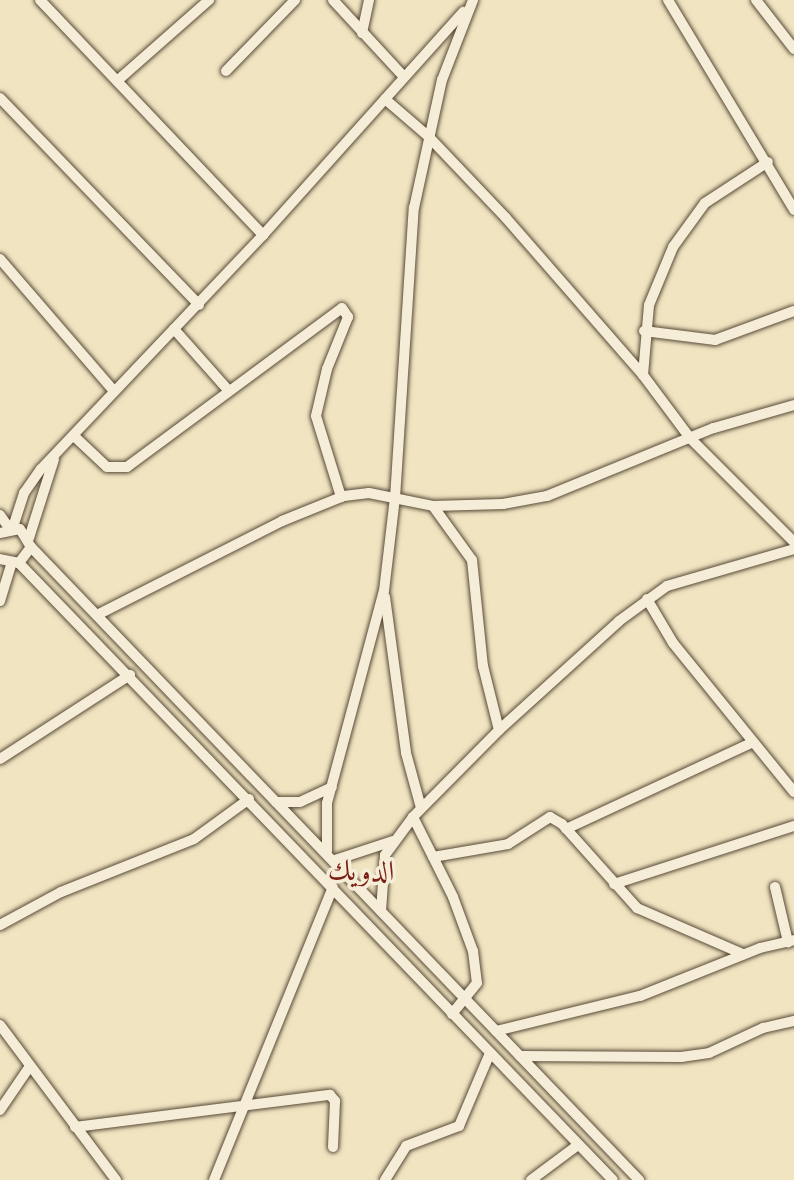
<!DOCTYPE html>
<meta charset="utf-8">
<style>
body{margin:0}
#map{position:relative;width:794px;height:1180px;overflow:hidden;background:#f0e4c1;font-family:"IM FELL English",Amiri,serif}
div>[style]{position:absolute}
.roads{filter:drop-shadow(0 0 2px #594a37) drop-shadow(0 0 2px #594a37)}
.street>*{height:10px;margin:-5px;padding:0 5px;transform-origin:5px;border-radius:5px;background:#f5edd7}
span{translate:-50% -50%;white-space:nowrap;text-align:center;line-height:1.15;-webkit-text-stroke:7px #f5edd7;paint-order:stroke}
.neighbourhood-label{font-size:28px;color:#7a1f14}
</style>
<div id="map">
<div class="roads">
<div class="street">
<i style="left:40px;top:0;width:324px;rotate:46.5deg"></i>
<i style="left:333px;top:0;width:105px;rotate:47.3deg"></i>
<i style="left:668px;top:0;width:245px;rotate:59deg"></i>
<i style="left:756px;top:0;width:62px;rotate:52.2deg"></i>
<i style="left:362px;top:33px;width:34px;rotate:-78deg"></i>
<i style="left:226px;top:71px;width:99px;rotate:-45.8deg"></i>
<i style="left:117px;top:81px;width:123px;rotate:-41.4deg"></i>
<i style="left:0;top:98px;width:287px;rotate:46.1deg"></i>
<i style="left:385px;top:99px;width:57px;rotate:40.7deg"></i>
<i style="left:428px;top:136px;width:113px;rotate:46.4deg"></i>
<i style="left:506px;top:218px;width:208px;rotate:48.9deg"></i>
<i style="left:643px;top:375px;width:79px;rotate:53.3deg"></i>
<i style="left:690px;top:438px;width:147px;rotate:45deg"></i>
<i style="left:0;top:259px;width:174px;rotate:49.2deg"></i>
<i style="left:174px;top:329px;width:81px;rotate:48.5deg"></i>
<i style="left:644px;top:331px;width:72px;rotate:7.2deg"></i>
<i style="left:715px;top:340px;width:84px;rotate:-20.2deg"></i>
<i style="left:643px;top:375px;width:70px;rotate:-85.1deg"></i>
<i style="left:649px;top:305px;width:63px;rotate:-67.5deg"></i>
<i style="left:673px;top:247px;width:54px;rotate:-54deg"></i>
<i style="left:705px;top:203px;width:75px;rotate:-33.1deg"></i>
<i style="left:74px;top:436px;width:45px;rotate:43.2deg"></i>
<i style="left:107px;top:467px;width:20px"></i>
<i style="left:127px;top:467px;width:267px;rotate:-36.5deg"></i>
<i style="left:342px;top:308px;width:11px;rotate:56deg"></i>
<i style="left:348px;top:317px;width:56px;rotate:112deg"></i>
<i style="left:327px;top:369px;width:48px;rotate:103.2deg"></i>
<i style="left:316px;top:416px;width:85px;rotate:72.8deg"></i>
<i style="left:433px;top:506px;width:70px;rotate:-1.6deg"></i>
<i style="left:503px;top:504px;width:45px;rotate:-10.3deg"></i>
<i style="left:547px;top:496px;width:180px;rotate:-22.2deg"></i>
<i style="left:714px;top:428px;width:83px;rotate:-16deg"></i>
<i style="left:0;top:515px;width:16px;rotate:55deg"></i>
<i style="left:13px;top:527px;width:36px;rotate:-72deg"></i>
<i style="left:24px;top:493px;width:29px;rotate:-55deg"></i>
<i style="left:41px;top:469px;width:323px;rotate:-46.5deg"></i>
<i style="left:263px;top:235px;width:300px;rotate:-48.1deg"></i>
<i style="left:0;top:533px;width:20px;rotate:-11deg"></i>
<i style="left:20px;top:529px;width:21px;rotate:59deg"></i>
<i style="left:31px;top:547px;width:20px;rotate:127deg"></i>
<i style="left:19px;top:563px;width:19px;rotate:-168deg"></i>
<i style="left:29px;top:538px;width:83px;rotate:-72.4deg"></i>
<i style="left:31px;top:547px;width:878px;rotate:46.15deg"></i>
<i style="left:19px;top:563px;width:856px;rotate:46.09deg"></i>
<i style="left:385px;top:597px;width:157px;rotate:82.3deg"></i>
<i style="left:406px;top:753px;width:57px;rotate:74.7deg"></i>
<i style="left:647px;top:599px;width:51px;rotate:59.4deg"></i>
<i style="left:673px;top:643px;width:192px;rotate:50.9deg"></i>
<i style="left:0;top:601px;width:39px;rotate:-73deg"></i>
<i style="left:97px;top:615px;width:208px;rotate:-26.9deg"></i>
<i style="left:282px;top:521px;width:67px;rotate:-22deg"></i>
<i style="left:344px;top:496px;width:25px;rotate:-7deg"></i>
<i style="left:369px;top:493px;width:65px;rotate:11.5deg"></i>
<i style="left:433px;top:506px;width:67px;rotate:54.2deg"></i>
<i style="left:472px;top:560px;width:107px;rotate:84.1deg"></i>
<i style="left:483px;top:666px;width:66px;rotate:76deg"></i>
<i style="left:0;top:759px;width:155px;rotate:-32.9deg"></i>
<i style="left:276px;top:802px;width:24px"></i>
<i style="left:300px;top:802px;width:35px;rotate:-25deg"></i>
<i style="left:413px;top:817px;width:89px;rotate:63.4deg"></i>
<i style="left:453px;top:897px;width:58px;rotate:69.7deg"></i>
<i style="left:473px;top:951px;width:32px;rotate:83deg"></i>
<i style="left:477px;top:983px;width:40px;rotate:129deg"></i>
<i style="left:566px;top:829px;width:206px;rotate:-24.9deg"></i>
<i style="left:327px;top:851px;width:48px;rotate:-90deg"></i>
<i style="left:327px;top:803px;width:220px;rotate:-75deg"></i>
<i style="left:384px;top:591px;width:94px;rotate:-83.3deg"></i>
<i style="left:395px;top:498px;width:291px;rotate:-86.3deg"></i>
<i style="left:414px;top:208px;width:131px;rotate:-77.7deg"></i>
<i style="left:442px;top:80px;width:86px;rotate:-68.8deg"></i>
<i style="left:433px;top:857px;width:76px;rotate:-9.8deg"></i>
<i style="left:508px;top:844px;width:50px;rotate:-32.7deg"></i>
<i style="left:550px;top:817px;width:14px;rotate:30deg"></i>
<i style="left:562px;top:824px;width:113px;rotate:48.2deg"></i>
<i style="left:637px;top:908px;width:116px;rotate:23.5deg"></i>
<i style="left:335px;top:860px;width:61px;rotate:-18.1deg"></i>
<i style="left:614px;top:884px;width:189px;rotate:-17.9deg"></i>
<i style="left:775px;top:887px;width:57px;rotate:76.7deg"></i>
<i style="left:381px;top:911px;width:56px;rotate:-85.9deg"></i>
<i style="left:385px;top:855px;width:47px;rotate:-53.6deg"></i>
<i style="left:413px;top:817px;width:122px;rotate:-45.3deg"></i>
<i style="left:499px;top:730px;width:162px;rotate:-42.2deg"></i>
<i style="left:619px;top:621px;width:59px;rotate:-36.1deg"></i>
<i style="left:667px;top:586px;width:132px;rotate:-16.2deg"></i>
<i style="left:0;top:925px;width:69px;rotate:-28.4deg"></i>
<i style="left:61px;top:892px;width:143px;rotate:-21.7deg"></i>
<i style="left:194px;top:839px;width:68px;rotate:-36deg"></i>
<i style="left:0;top:1025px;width:194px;rotate:53.2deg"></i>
<i style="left:496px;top:1031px;width:148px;rotate:-13.7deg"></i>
<i style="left:640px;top:996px;width:129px;rotate:-21.8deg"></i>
<i style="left:760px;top:948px;width:35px;rotate:-13deg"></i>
<i style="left:520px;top:1056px;width:161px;rotate:0.4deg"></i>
<i style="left:681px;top:1057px;width:28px;rotate:-8deg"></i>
<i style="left:709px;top:1053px;width:60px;rotate:-24.8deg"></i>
<i style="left:763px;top:1028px;width:32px;rotate:-13deg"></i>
<i style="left:0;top:1110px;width:53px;rotate:-55.7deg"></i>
<i style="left:75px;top:1127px;width:257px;rotate:-7.2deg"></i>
<i style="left:330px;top:1095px;width:8px;rotate:50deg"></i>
<i style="left:335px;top:1101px;width:46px;rotate:92.5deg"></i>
<i style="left:214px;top:1180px;width:316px;rotate:-67.9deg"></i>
<i style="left:385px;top:1180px;width:40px;rotate:-58deg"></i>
<i style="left:406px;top:1146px;width:57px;rotate:-20.7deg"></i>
<i style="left:459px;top:1126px;width:79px;rotate:-67deg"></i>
<i style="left:531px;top:1180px;width:59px;rotate:-36.7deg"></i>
</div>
</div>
<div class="neighbourhood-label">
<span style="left:361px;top:873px">الدويك</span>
</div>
</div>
